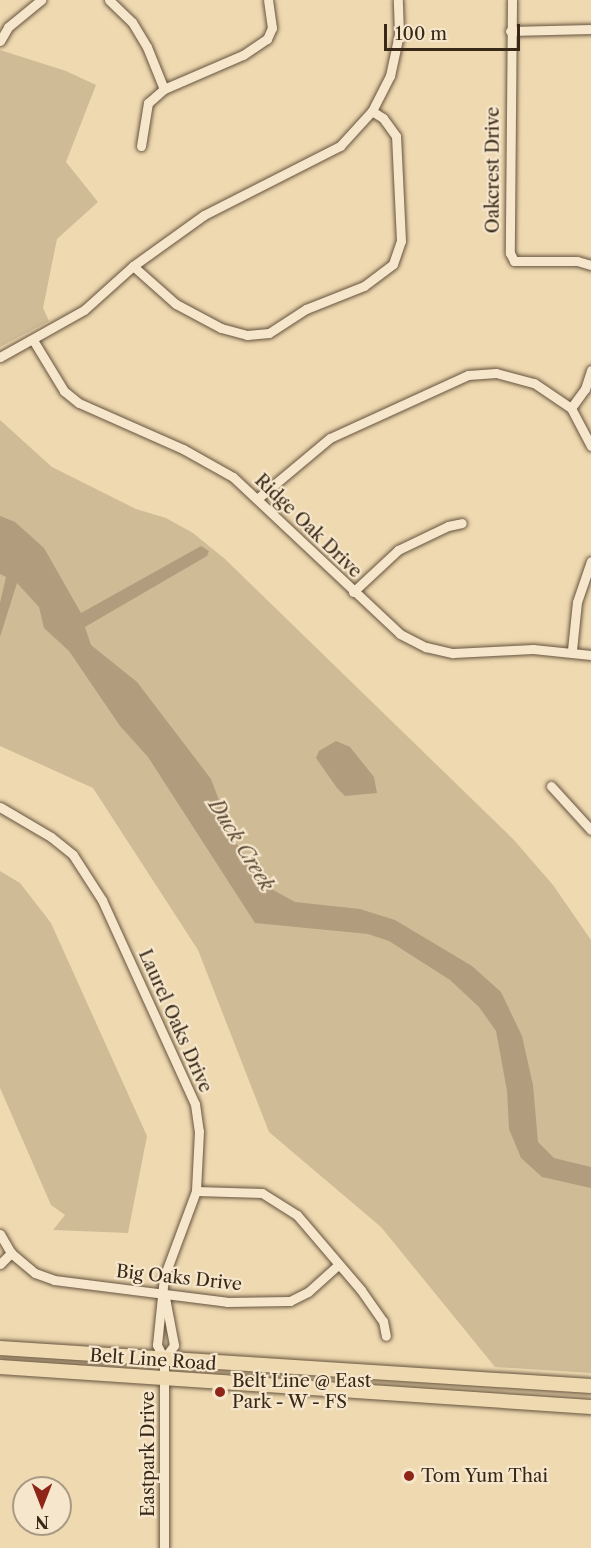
<!DOCTYPE html>
<style>
body{margin:0}
#map{position:relative;width:591px;height:1548px;overflow:hidden;background:#efd9b1;font-family:"Libre Caslon Text",serif}
div>[style]{position:absolute}
.green>*{inset:0;background:#d0bb97}
.water>*{inset:0;background:#b19d7d}
.roads{filter:drop-shadow(0 0 2px #66543e) drop-shadow(0 0 2px #66543e)}
.minor>*{height:9px;margin:-4.5px;padding:0 4.5px;transform-origin:4.5px;border-radius:4.5px;background:#f5e6cc}
.primary>*{height:14px;margin:-7px;padding:0 7px;transform-origin:7px;border-radius:7px;background:#efd9b1}
.dots>*{width:16px;height:16px;translate:-50% -50%;box-sizing:border-box;border:3px solid #f5e6cc;border-radius:50%}
span{translate:-50% -50%;white-space:nowrap;text-align:center;line-height:1.15;-webkit-text-stroke:4.5px #f5e6cc;paint-order:stroke}
.street-label{font-size:18px;color:#382817}
.poi-label{font-size:18px;color:#382817}
.left{translate:0 -50%;text-align:left}
.water-label{font-size:20px;color:#5c4b36;font-style:italic}
.north{position:absolute;left:12px;top:1476px;width:60px;height:60px;box-sizing:border-box;background:#f5e6cc;border:2px solid #a99a84;border-radius:50%;rotate:180deg;font-size:16px;font-weight:700;line-height:24px;text-align:center;color:#382817}
.north::after{content:'';display:block;margin:auto;width:21px;height:27px;background:#8f2418;clip-path:polygon(50% 0,100% 100%,50% 72%,0 100%)}
.scale{position:absolute;left:384px;top:24px;width:136px;height:27px;box-sizing:border-box;border:3px solid #382817;border-top:0;padding-left:8px;font-size:18px;line-height:21px;white-space:nowrap;color:#382817;-webkit-text-stroke:4px #f5e6cc;paint-order:stroke}
</style>
<div id="map">
<div class="green">
<i style="clip-path:polygon(0 50px,66px 71px,96px 85px,66px 162px,98px 202px,57px 239px,43px 308px,49px 321px,0 347px)"></i>
<i style="clip-path:polygon(0 420px,52px 467px,136px 509px,166px 518px,193px 533px,225px 559px,514px 840px,553px 885px,591px 940px,591px 1373px,495px 1367px,381px 1227px,269px 1132px,198px 950px,93px 788px,0 746px)"></i>
<i style="clip-path:polygon(0 871px,20px 883px,51px 923px,147px 1136px,128px 1233px,53px 1230px,65px 1215px,51px 1205px,0 1088px)"></i>
</div>
<div class="water">
<i style="clip-path:polygon(0 516px,15px 522px,44px 548px,81px 613px,201px 546px,209px 551px,207px 556px,85px 627px,91px 645px,137px 682px,211px 779px,234px 840px,268px 887px,295px 902px,360px 909px,395px 920px,472px 966px,501px 992px,522px 1036px,533px 1085px,538px 1142px,554px 1158px,591px 1167px,591px 1188px,542px 1177px,521px 1158px,509px 1129px,507px 1091px,496px 1031px,479px 1007px,450px 980px,389px 941px,368px 934px,255px 923px,148px 757px,120px 726px,69px 651px,44px 628px,39px 607px,17px 583px,0 637px,0 603px,6px 577px,0 574px)"></i>
<i style="clip-path:polygon(336px 741px,350px 747px,374px 777px,377px 793px,345px 796px,337px 788px,316px 758px,319px 751px)"></i>
</div>
<div class="roads">
<div class="minor">
<i style="left:109px;top:0;width:32px;rotate:44deg"></i>
<i style="left:132px;top:22px;width:29px;rotate:59deg"></i>
<i style="left:147px;top:47px;width:45px;rotate:68deg"></i>
<i style="left:512px;top:0;width:253px;rotate:90.5deg"></i>
<i style="left:510px;top:253px;width:9px;rotate:63deg"></i>
<i style="left:514px;top:261px;width:63px"></i>
<i style="left:577px;top:261px;width:15px;rotate:16deg"></i>
<i style="left:510px;top:31px;width:81px;rotate:-1.4deg"></i>
<i style="left:0;top:41px;width:16px;rotate:-60deg"></i>
<i style="left:8px;top:27px;width:43px;rotate:-39.3deg"></i>
<i style="left:141px;top:146px;width:44px;rotate:-80.8deg"></i>
<i style="left:148px;top:103px;width:21px;rotate:-41deg"></i>
<i style="left:164px;top:89px;width:86px;rotate:-23.3deg"></i>
<i style="left:243px;top:55px;width:29px;rotate:-34deg"></i>
<i style="left:267px;top:39px;width:12px;rotate:-66deg"></i>
<i style="left:272px;top:28px;width:28px;rotate:-98deg"></i>
<i style="left:133px;top:266px;width:57px;rotate:41.5deg"></i>
<i style="left:176px;top:304px;width:51px;rotate:28.1deg"></i>
<i style="left:221px;top:328px;width:27px;rotate:15deg"></i>
<i style="left:247px;top:335px;width:22px;rotate:-5deg"></i>
<i style="left:269px;top:333px;width:44px;rotate:-33deg"></i>
<i style="left:306px;top:309px;width:62px;rotate:-21.6deg"></i>
<i style="left:364px;top:286px;width:36px;rotate:-37deg"></i>
<i style="left:393px;top:264px;width:24px;rotate:-71deg"></i>
<i style="left:401px;top:241px;width:105px;rotate:-92.7deg"></i>
<i style="left:396px;top:136px;width:22px;rotate:-126deg"></i>
<i style="left:383px;top:118px;width:13px;rotate:-148deg"></i>
<i style="left:33px;top:340px;width:60px;rotate:58.7deg"></i>
<i style="left:64px;top:391px;width:19px;rotate:39deg"></i>
<i style="left:79px;top:403px;width:114px;rotate:23.9deg"></i>
<i style="left:183px;top:449px;width:57px;rotate:29.2deg"></i>
<i style="left:233px;top:477px;width:229px;rotate:43.2deg"></i>
<i style="left:400px;top:634px;width:29px;rotate:27deg"></i>
<i style="left:426px;top:647px;width:28px;rotate:13deg"></i>
<i style="left:453px;top:653px;width:80px;rotate:-2.9deg"></i>
<i style="left:533px;top:649px;width:58px;rotate:5.9deg"></i>
<i style="left:0;top:357px;width:96px;rotate:-29.2deg"></i>
<i style="left:84px;top:310px;width:66px;rotate:-41.9deg"></i>
<i style="left:133px;top:266px;width:87px;rotate:-35.7deg"></i>
<i style="left:204px;top:215px;width:153px;rotate:-26.9deg"></i>
<i style="left:340px;top:146px;width:47px;rotate:-47.6deg"></i>
<i style="left:372px;top:111px;width:39px;rotate:-63deg"></i>
<i style="left:390px;top:76px;width:43px;rotate:-77.9deg"></i>
<i style="left:399px;top:34px;width:34px;rotate:-92deg"></i>
<i style="left:571px;top:408px;width:24px;rotate:-54deg"></i>
<i style="left:585px;top:389px;width:20px;rotate:-72deg"></i>
<i style="left:257px;top:499px;width:95px;rotate:-39.9deg"></i>
<i style="left:330px;top:438px;width:152px;rotate:-24.5deg"></i>
<i style="left:468px;top:375px;width:28px;rotate:-4deg"></i>
<i style="left:496px;top:373px;width:39px;rotate:15deg"></i>
<i style="left:534px;top:383px;width:45px;rotate:34deg"></i>
<i style="left:571px;top:408px;width:43px;rotate:62.2deg"></i>
<i style="left:353px;top:592px;width:62px;rotate:-43deg"></i>
<i style="left:398px;top:550px;width:55px;rotate:-25.6deg"></i>
<i style="left:448px;top:526px;width:14px;rotate:-12deg"></i>
<i style="left:572px;top:650px;width:48px;rotate:-84.1deg"></i>
<i style="left:577px;top:602px;width:43px;rotate:-71.1deg"></i>
<i style="left:551px;top:786px;width:59px;rotate:47.7deg"></i>
<i style="left:0;top:807px;width:59px;rotate:30.5deg"></i>
<i style="left:51px;top:837px;width:28px;rotate:39deg"></i>
<i style="left:73px;top:855px;width:54px;rotate:57.2deg"></i>
<i style="left:102px;top:900px;width:224px;rotate:65.5deg"></i>
<i style="left:195px;top:1104px;width:27px;rotate:82deg"></i>
<i style="left:199px;top:1131px;width:60px;rotate:92.9deg"></i>
<i style="left:196px;top:1191px;width:92px;rotate:110.4deg"></i>
<i style="left:164px;top:1277px;width:68px;rotate:95.9deg"></i>
<i style="left:157px;top:1345px;width:16px;rotate:63deg"></i>
<i style="left:164px;top:1359px;width:189px;rotate:90deg"></i>
<i style="left:196px;top:1191px;width:66px;rotate:1.7deg"></i>
<i style="left:262px;top:1193px;width:41px;rotate:32.2deg"></i>
<i style="left:297px;top:1215px;width:99px;rotate:49.5deg"></i>
<i style="left:361px;top:1290px;width:38px;rotate:55deg"></i>
<i style="left:383px;top:1321px;width:15px;rotate:79deg"></i>
<i style="left:0;top:1234px;width:22px;rotate:60deg"></i>
<i style="left:11px;top:1253px;width:31px;rotate:40deg"></i>
<i style="left:35px;top:1273px;width:20px;rotate:20deg"></i>
<i style="left:54px;top:1280px;width:174px;rotate:7.2deg"></i>
<i style="left:227px;top:1302px;width:63px;rotate:-0.9deg"></i>
<i style="left:290px;top:1301px;width:20px;rotate:-27deg"></i>
<i style="left:308px;top:1292px;width:40px;rotate:-42deg"></i>
<i style="left:0;top:1264px;width:16px;rotate:-45deg"></i>
<i style="left:164px;top:1359px;width:17px;rotate:-54deg"></i>
<i style="left:174px;top:1345px;width:48px;rotate:-100.8deg"></i>
</div>
<div class="primary">
<i style="left:0;top:1348px;width:592px;rotate:3.68deg"></i>
<i style="left:0;top:1367px;width:592px;rotate:3.87deg"></i>
</div>
</div>
<div class="dots">
<i style="left:220px;top:1392px;background:#8f2418"></i>
<i style="left:409px;top:1476px;background:#8f2418"></i>
</div>
<div class="street-label">
<span style="left:493px;top:170px;rotate:-90deg">Oakcrest Drive</span>
<span style="left:308px;top:526px;rotate:44deg">Ridge Oak Drive</span>
<span style="left:175px;top:1021px;rotate:66deg">Laurel Oaks Drive</span>
<span style="left:179px;top:1278px;rotate:6deg">Big Oaks Drive</span>
<span style="left:153px;top:1360px;rotate:4deg">Belt Line Road</span>
<span style="left:148px;top:1454px;rotate:-90deg">Eastpark Drive</span>
</div>
<div class="poi-label">
<span class="left" style="left:232px;top:1392px">Belt Line @ East<br>Park - W - FS</span>
<span class="left" style="left:421px;top:1476px">Tom Yum Thai</span>
</div>
<div class="water-label">
<span style="left:241px;top:845px;rotate:58deg">Duck Creek</span>
</div>
<div class="north">N</div>
<div class="scale">100 m</div>
</div>
